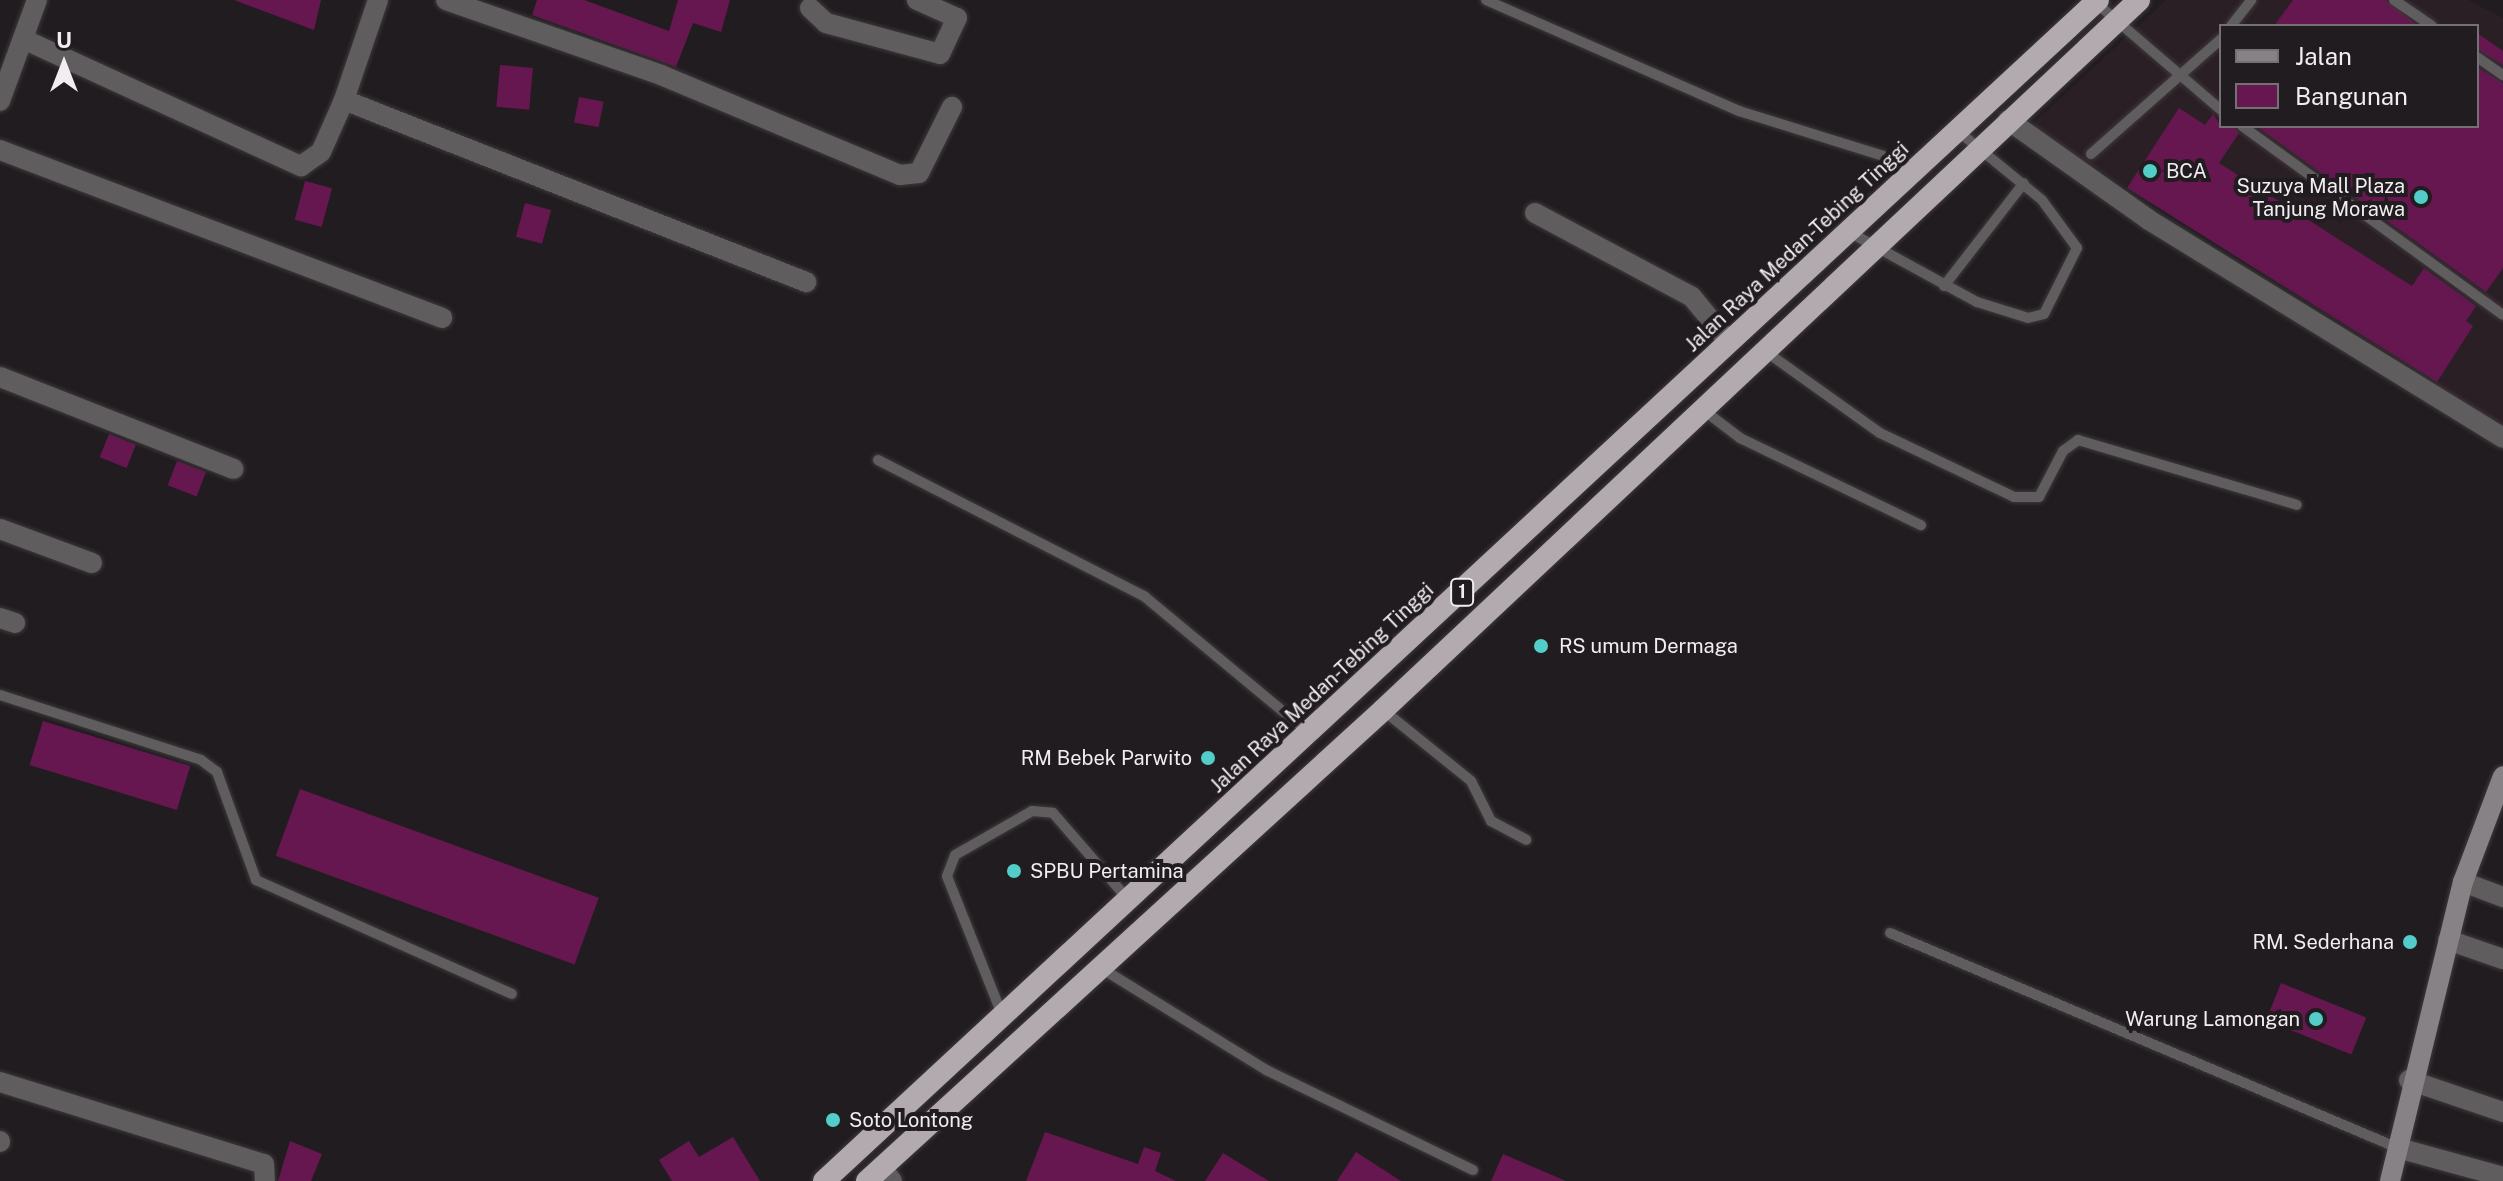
<!DOCTYPE html>
<style>
body{margin:0}
#map{position:relative;width:2503px;height:1181px;overflow:hidden;background:#211c1f;font-family:"Public Sans",sans-serif}
div>[style]{position:absolute}
.built>*{inset:0;background:#2b1f26}
.building>*{inset:0;background:#661750;transform-origin:0 0}
.roads{filter:drop-shadow(0 0 2px #3e393c) drop-shadow(0 0 2px #3e393c)}
.service>*{height:10px;margin:-5px;padding:0 5px;transform-origin:5px;border-radius:5px;background:#605d5f}
.minor>*{height:20px;margin:-10px;padding:0 10px;transform-origin:10px;border-radius:10px;background:#605d5f}
.tertiary>*{height:20px;margin:-10px;padding:0 10px;transform-origin:10px;border-radius:10px;background:#605d5f}
.secondary>*{height:20px;margin:-10px;padding:0 10px;transform-origin:10px;border-radius:10px;background:#878285}
.trunk>*{height:22px;margin:-11px;padding:0 11px;transform-origin:11px;border-radius:11px;background:#b2aaaf}
.dots>*{width:22px;height:22px;translate:-50% -50%;box-sizing:border-box;border:4px solid #211c1f;border-radius:50%}
span{translate:-50% -50%;white-space:nowrap;text-align:center;line-height:1.15;-webkit-text-stroke:8px #211c1f;paint-order:stroke}
.shield-label span{padding:2px 6px;background:#211c1f;border:2px solid;border-radius:6px;-webkit-text-stroke-width:0}
.shield-label{font-size:18px;color:#f1edf0;font-weight:700}
.poi-label{font-size:20px;color:#f1edf0}
.left{translate:0 -50%;text-align:left}
.right{translate:-100% -50%;text-align:right}
.street-label{font-size:20px;color:#f1edf0}
.legend{position:absolute;left:2219px;top:24px;width:260px;height:104px;box-sizing:border-box;background:#211c1f;border:2px solid #747073;margin:0;padding:10px 14px;list-style:none;font-size:24px;color:#f1edf0}
.legend li{display:flex;align-items:center;gap:16px;height:40px}
.legend b{width:40px;border:2px solid #747073}
.north{position:absolute;left:24px;top:24px;width:80px;height:80px;-webkit-text-stroke:6px #211c1f;paint-order:stroke;rotate:0deg;font-size:22px;font-weight:700;line-height:32px;text-align:center;color:#f1edf0}
.north::after{content:'';display:block;margin:auto;width:28px;height:36px;background:#f1edf0;clip-path:polygon(50% 0,100% 100%,50% 72%,0 100%)}
</style>
<div id="map">
<div class="built">
<i style="clip-path:polygon(evenodd,2166px 0,2468px 0,2503px 18px,2503px 427px,2030px 126px,2166px 0,2221px 26px,2477px 26px,2477px 126px,2221px 126px,2221px 26px)"></i>
</div>
<div class="building">
<i style="clip-path:polygon(234px 0,321px 0,314px 30px)"></i>
<i style="clip-path:polygon(537px 0,584px 0,669px 31px,678px 0,730px 0,721px 32px,693px 23px,676px 67px,532px 15px)"></i>
<i style="clip-path:polygon(2293px 0,2386px 0,2418px 26px,2274px 26px)"></i>
<i style="clip-path:polygon(2477px 33px,2503px 51px,2503px 65px,2477px 49px)"></i>
<i style="left:500px;top:65px;width:33px;height:42px;rotate:5deg"></i>
<i style="clip-path:polygon(2477px 67px,2503px 83px,2503px 268px,2486px 292px,2256px 126px,2477px 126px)"></i>
<i style="left:579px;top:97px;width:25px;height:26px;rotate:11deg"></i>
<i style="clip-path:polygon(2179px 108px,2205px 125px,2213px 114px,2221px 126px,2234px 126px,2239px 133px,2219px 163px,2412px 286px,2424px 268px,2476px 306px,2466px 321px,2473px 326px,2437px 382px,2127px 188px)"></i>
<i style="left:305px;top:181px;width:28px;height:40px;rotate:15deg"></i>
<i style="left:525px;top:203px;width:27px;height:35px;rotate:15deg"></i>
<i style="left:109px;top:434px;width:29px;height:25px;rotate:22deg"></i>
<i style="left:177px;top:461px;width:31px;height:26px;rotate:21deg"></i>
<i style="left:43px;top:721px;width:154px;height:46px;rotate:17deg"></i>
<i style="left:300px;top:789px;width:318px;height:71px;rotate:20deg"></i>
<i style="left:2281px;top:983px;width:92px;height:40px;rotate:22deg"></i>
<i style="clip-path:polygon(1045px 1132px,1138px 1164px,1144px 1147px,1161px 1153px,1155px 1171px,1176px 1181px,1026px 1181px)"></i>
<i style="clip-path:polygon(733px 1137px,760px 1181px,672px 1181px,659px 1160px,689px 1141px,699px 1157px)"></i>
<i style="clip-path:polygon(290px 1141px,322px 1154px,311px 1181px,278px 1181px)"></i>
<i style="clip-path:polygon(1356px 1152px,1401px 1181px,1337px 1181px)"></i>
<i style="clip-path:polygon(1223px 1153px,1269px 1181px,1205px 1181px)"></i>
<i style="clip-path:polygon(1503px 1154px,1566px 1181px,1491px 1181px)"></i>
</div>
<div class="roads">
<div class="service">
<i style="left:1486px;top:0;width:276px;rotate:23.7deg"></i>
<i style="left:1739px;top:111px;width:185px;rotate:17.3deg"></i>
<i style="left:2394px;top:0;width:46px;rotate:34.4deg"></i>
<i style="left:2095px;top:2px;width:166px;rotate:40.6deg"></i>
<i style="left:2231px;top:26px;width:33px;rotate:-52deg"></i>
<i style="left:2477px;top:57px;width:32px;rotate:35deg"></i>
<i style="left:2242px;top:126px;width:322px;rotate:35.9deg"></i>
<i style="left:2091px;top:154px;width:174px;rotate:-41.5deg"></i>
<i style="left:1849px;top:232px;width:146px;rotate:28.7deg"></i>
<i style="left:1977px;top:302px;width:53px;rotate:17.4deg"></i>
<i style="left:2028px;top:318px;width:16px;rotate:-14deg"></i>
<i style="left:2044px;top:314px;width:74px;rotate:-63.4deg"></i>
<i style="left:2077px;top:248px;width:59px;rotate:-126.1deg"></i>
<i style="left:2042px;top:200px;width:109px;rotate:-140.6deg"></i>
<i style="left:1944px;top:286px;width:130px;rotate:-52.2deg"></i>
<i style="left:1765px;top:351px;width:141px;rotate:35.5deg"></i>
<i style="left:1880px;top:433px;width:148px;rotate:25.5deg"></i>
<i style="left:2014px;top:497px;width:25px"></i>
<i style="left:2039px;top:497px;width:52px;rotate:-62.4deg"></i>
<i style="left:2063px;top:451px;width:19px;rotate:-36deg"></i>
<i style="left:2078px;top:440px;width:228px;rotate:16.5deg"></i>
<i style="left:1702px;top:409px;width:48px;rotate:37.3deg"></i>
<i style="left:1740px;top:438px;width:201px;rotate:25.7deg"></i>
<i style="left:878px;top:460px;width:299px;rotate:27.1deg"></i>
<i style="left:1144px;top:596px;width:214px;rotate:39.7deg"></i>
<i style="left:0;top:695px;width:211px;rotate:17.9deg"></i>
<i style="left:201px;top:760px;width:20px;rotate:37deg"></i>
<i style="left:217px;top:772px;width:115px;rotate:70.1deg"></i>
<i style="left:256px;top:880px;width:280px;rotate:24deg"></i>
<i style="left:1383px;top:710px;width:113px;rotate:38.9deg"></i>
<i style="left:1471px;top:781px;width:45px;rotate:63.4deg"></i>
<i style="left:1491px;top:821px;width:40px;rotate:28deg"></i>
<i style="left:1890px;top:933px;width:552px;rotate:22.94deg"></i>
<i style="left:1101px;top:968px;width:194px;rotate:31.7deg"></i>
<i style="left:1266px;top:1070px;width:230px;rotate:25.8deg"></i>
<i style="left:1001px;top:1012px;width:146px;rotate:-111.7deg"></i>
<i style="left:947px;top:876px;width:22px;rotate:-69deg"></i>
<i style="left:955px;top:855px;width:89px;rotate:-29.7deg"></i>
<i style="left:1032px;top:811px;width:21px;rotate:5deg"></i>
<i style="left:1053px;top:813px;width:113px;rotate:49deg"></i>
</div>
<div class="minor">
<i style="left:378px;top:0;width:106px;rotate:108.8deg"></i>
<i style="left:344px;top:100px;width:497px;rotate:21.5deg"></i>
<i style="left:446px;top:0;width:228px;rotate:19.2deg"></i>
<i style="left:661px;top:75px;width:259px;rotate:22.7deg"></i>
<i style="left:900px;top:175px;width:19px;rotate:-6deg"></i>
<i style="left:919px;top:173px;width:74px;rotate:-63.4deg"></i>
<i style="left:810px;top:8px;width:22px;rotate:43deg"></i>
<i style="left:826px;top:23px;width:118px;rotate:15.2deg"></i>
<i style="left:940px;top:54px;width:40px;rotate:-65deg"></i>
<i style="left:957px;top:18px;width:44px;rotate:-155.8deg"></i>
<i style="left:23px;top:39px;width:306px;rotate:24.6deg"></i>
<i style="left:301px;top:166px;width:24px;rotate:-35deg"></i>
<i style="left:321px;top:152px;width:57px;rotate:-66.1deg"></i>
<i style="left:2008px;top:120px;width:173px;rotate:35.3deg"></i>
<i style="left:2149px;top:220px;width:416px;rotate:31.6deg"></i>
<i style="left:0;top:150px;width:473px;rotate:20.8deg"></i>
<i style="left:1535px;top:213px;width:178px;rotate:28.1deg"></i>
<i style="left:1692px;top:297px;width:58px;rotate:50.6deg"></i>
<i style="left:0;top:377px;width:251px;rotate:21.5deg"></i>
<i style="left:0;top:529px;width:98px;rotate:20.3deg"></i>
<i style="left:0;top:618px;width:16px;rotate:18deg"></i>
<i style="left:2463px;top:882px;width:43px;rotate:20.6deg"></i>
<i style="left:2448px;top:940px;width:58px;rotate:19.1deg"></i>
<i style="left:2409px;top:1080px;width:99px;rotate:18.8deg"></i>
<i style="left:0;top:1082px;width:276px;rotate:17.3deg"></i>
<i style="left:264px;top:1164px;width:17px;rotate:87deg"></i>
<i style="left:0;top:1142px;width:1px;rotate:-90deg"></i>
<i style="left:2398px;top:1148px;width:109px;rotate:15.4deg"></i>
<i style="left:881px;top:1167px;width:18px;rotate:52deg"></i>
</div>
<div class="tertiary">
<i style="left:0;top:101px;width:108px;rotate:-69.9deg"></i>
</div>
<div class="secondary">
<i style="left:2390px;top:1181px;width:308px;rotate:-76.3deg"></i>
<i style="left:2463px;top:882px;width:113px;rotate:-69.3deg"></i>
</div>
<div class="trunk">
<i style="left:824px;top:1181px;width:1737px;rotate:-42.83deg"></i>
<i style="left:867px;top:1181px;width:699px;rotate:-42.39deg"></i>
<i style="left:1383px;top:710px;width:1037px;rotate:-43.2deg"></i>
</div>
</div>
<div class="dots">
<i style="left:2150px;top:171px;background:#53cdc9"></i>
<i style="left:2421px;top:197px;background:#53cdc9"></i>
<i style="left:1541px;top:646px;background:#53cdc9"></i>
<i style="left:1208px;top:758px;background:#53cdc9"></i>
<i style="left:1014px;top:871px;background:#53cdc9"></i>
<i style="left:2410px;top:942px;background:#53cdc9"></i>
<i style="left:2316px;top:1019px;background:#53cdc9"></i>
<i style="left:833px;top:1120px;background:#53cdc9"></i>
</div>
<div class="shield-label">
<span style="left:1462px;top:592px">1</span>
</div>
<div class="poi-label">
<span class="left" style="left:2166px;top:171px">BCA</span>
<span class="right" style="left:2405px;top:198px">Suzuya Mall Plaza<br>Tanjung Morawa</span>
<span class="left" style="left:1559px;top:646px">RS umum Dermaga</span>
<span class="right" style="left:1192px;top:758px">RM Bebek Parwito</span>
<span class="left" style="left:1030px;top:871px">SPBU Pertamina</span>
<span class="right" style="left:2394px;top:942px">RM. Sederhana</span>
<span class="right" style="left:2300px;top:1019px">Warung Lamongan</span>
<span class="left" style="left:849px;top:1120px">Soto Lontong</span>
</div>
<div class="street-label">
<span style="left:1797px;top:247px;rotate:-43deg">Jalan Raya Medan-Tebing Tinggi</span>
<span style="left:1322px;top:688px;rotate:-43deg">Jalan Raya Medan-Tebing Tinggi</span>
</div>
<ul class="legend">
<li><b style="height:10px;background:#878285"></b>Jalan</li>
<li><b style="height:22px;background:#661750"></b>Bangunan</li>
</ul>
<div class="north">U</div>
</div>
